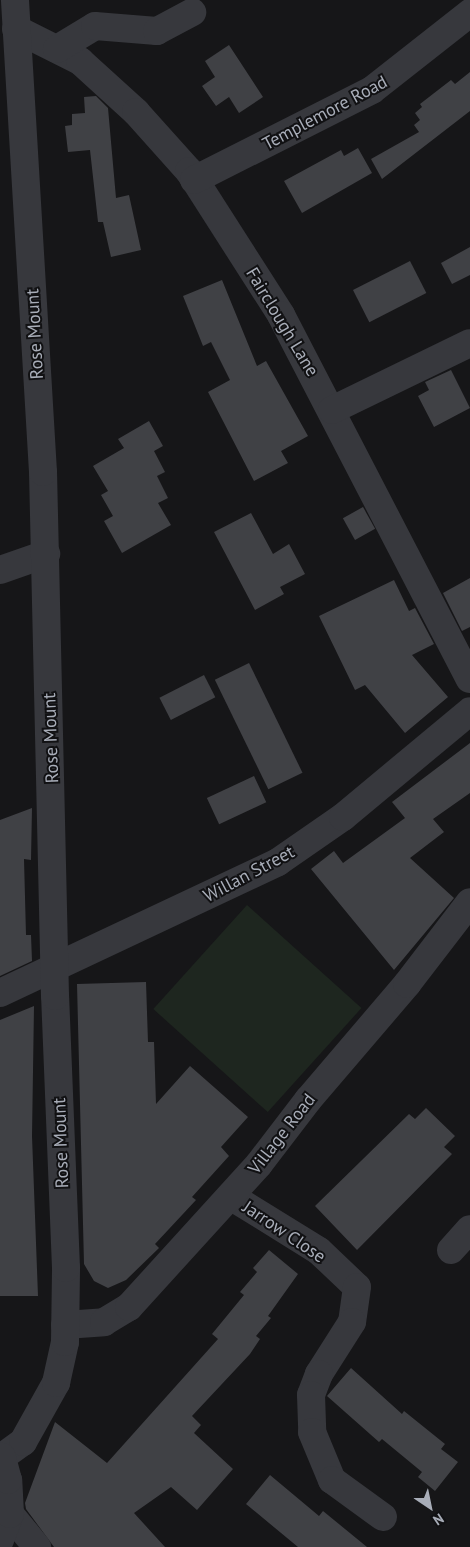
<!DOCTYPE html>
<style>
body{margin:0}
#map{position:relative;width:470px;height:1547px;overflow:hidden;background:#161618;font-family:"PT Sans",sans-serif}
div>[style]{position:absolute}
.green>*{inset:0;background:#1e261f;transform-origin:0 0}
.building>*{inset:0;background:#404145;transform-origin:0 0}
.minor>*{height:28px;margin:-14px;padding:0 14px;transform-origin:14px;border-radius:14px;background:#37383d}
span{translate:-50% -50%;white-space:nowrap;text-align:center;line-height:1.15;-webkit-text-stroke:4px #111113;paint-order:stroke}
.street-label{font-size:18px;color:#a8adb8}
.north{position:absolute;left:405px;top:1482px;width:50px;height:50px;-webkit-text-stroke:4px #111113;paint-order:stroke;rotate:146deg;font-size:14px;font-weight:700;line-height:20px;text-align:center;color:#a8adb8}
.north::after{content:'';display:block;margin:auto;width:18px;height:22px;background:#a8adb8;clip-path:polygon(50% 0,100% 100%,50% 72%,0 100%)}
</style>
<div id="map">
<div class="green">
<i style="left:247px;top:905px;width:154px;height:140px;rotate:42deg"></i>
</div>
<div class="building">
<i style="clip-path:polygon(229px 45px,263px 97px,239px 113px,229px 97px,216px 106px,202px 86px,215px 77px,205px 61px)"></i>
<i style="clip-path:polygon(470px 72px,470px 111px,382px 179px,371px 159px,419px 132px,414px 125px,420px 120px,415px 113px,422px 107px,420px 104px,451px 80px,455px 84px)"></i>
<i style="clip-path:polygon(96px 96px,108px 108px,116px 198px,129px 195px,141px 250px,111px 257px,103px 222px,98px 222px,90px 150px,68px 152px,65px 126px,72px 125px,72px 114px,85px 113px,84px 97px)"></i>
<i style="clip-path:polygon(358px 148px,372px 173px,302px 213px,284px 181px,341px 150px,344px 156px)"></i>
<i style="clip-path:polygon(470px 247px,470px 275px,452px 284px,441px 263px)"></i>
<i style="left:410px;top:261px;width:36px;height:64px;rotate:63deg"></i>
<i style="clip-path:polygon(222px 280px,257px 366px,266px 361px,308px 436px,281px 451px,288px 463px,254px 481px,208px 392px,230px 380px,211px 342px,203px 346px,183px 296px)"></i>
<i style="clip-path:polygon(451px 370px,470px 408px,434px 427px,418px 396px,429px 390px,425px 382px)"></i>
<i style="clip-path:polygon(149px 421px,163px 446px,154px 451px,165px 472px,157px 476px,168px 498px,158px 503px,171px 525px,122px 553px,104px 521px,113px 516px,101px 495px,108px 491px,93px 466px,124px 448px,118px 439px)"></i>
<i style="left:363px;top:507px;width:25px;height:23px;rotate:61deg"></i>
<i style="clip-path:polygon(251px 513px,273px 554px,289px 544px,305px 574px,280px 587px,284px 594px,255px 610px,214px 532px)"></i>
<i style="clip-path:polygon(470px 578px,470px 627px,462px 631px,443px 593px)"></i>
<i style="clip-path:polygon(394px 580px,409px 611px,415px 608px,434px 644px,412px 655px,448px 697px,405px 733px,365px 685px,355px 690px,319px 616px)"></i>
<i style="left:249px;top:663px;width:122px;height:38px;rotate:64deg"></i>
<i style="left:204px;top:675px;width:25px;height:50px;rotate:63deg"></i>
<i style="clip-path:polygon(470px 743px,470px 793px,433px 819px,444px 832px,410px 858px,454px 898px,394px 970px,311px 869px,334px 851px,343px 863px,405px 818px,392px 802px)"></i>
<i style="left:254px;top:776px;width:29px;height:52px;rotate:65deg"></i>
<i style="clip-path:polygon(32px 808px,31px 860px,24px 859px,26px 935px,31px 935px,32px 961px,0 976px,0 820px)"></i>
<i style="clip-path:polygon(146px 982px,148px 1042px,154px 1042px,156px 1104px,190px 1066px,248px 1117px,221px 1147px,229px 1156px,192px 1197px,196px 1200px,155px 1244px,159px 1248px,126px 1280px,108px 1288px,94px 1281px,84px 1264px,77px 984px)"></i>
<i style="clip-path:polygon(34px 1006px,32px 1136px,38px 1296px,0 1296px,0 1020px)"></i>
<i style="clip-path:polygon(426px 1108px,455px 1136px,444px 1147px,452px 1154px,357px 1250px,315px 1206px,409px 1114px,415px 1119px)"></i>
<i style="clip-path:polygon(269px 1250px,298px 1274px,268px 1316px,271px 1318px,256px 1336px,260px 1339px,250px 1354px,192px 1416px,201px 1425px,194px 1433px,233px 1469px,197px 1510px,171px 1487px,134px 1513px,165px 1547px,54px 1547px,26px 1509px,25px 1503px,55px 1422px,107px 1463px,218px 1339px,212px 1334px,244px 1295px,240px 1292px,257px 1272px,253px 1268px)"></i>
<i style="clip-path:polygon(351px 1368px,402px 1414px,404px 1411px,445px 1444px,441px 1449px,458px 1462px,435px 1491px,418px 1477px,422px 1472px,382px 1439px,379px 1442px,327px 1396px)"></i>
<i style="clip-path:polygon(270px 1475px,319px 1516px,323px 1511px,367px 1547px,298px 1547px,246px 1504px)"></i>
</div>
<div class="minor">
<i style="left:16px;top:29px;width:72px;rotate:26.6deg"></i>
<i style="left:80px;top:61px;width:76px;rotate:42.3deg"></i>
<i style="left:136px;top:112px;width:79px;rotate:48.1deg"></i>
<i style="left:189px;top:171px;width:171px;rotate:57.4deg"></i>
<i style="left:281px;top:315px;width:410px;rotate:62.6deg"></i>
<i style="left:57px;top:49px;width:44px;rotate:-31.2deg"></i>
<i style="left:95px;top:26px;width:62px;rotate:4.6deg"></i>
<i style="left:157px;top:31px;width:40px;rotate:-28deg"></i>
<i style="left:194px;top:180px;width:199px;rotate:-26.8deg"></i>
<i style="left:372px;top:90px;width:125px;rotate:-38.2deg"></i>
<i style="left:332px;top:410px;width:153px;rotate:-25.9deg"></i>
<i style="left:0;top:570px;width:49px;rotate:-19.2deg"></i>
<i style="left:0;top:993px;width:307px;rotate:-25.2deg"></i>
<i style="left:278px;top:862px;width:79px;rotate:-34.7deg"></i>
<i style="left:343px;top:817px;width:165px;rotate:-39.8deg"></i>
<i style="left:232px;top:1197px;width:102px;rotate:31.8deg"></i>
<i style="left:319px;top:1251px;width:52px;rotate:43.5deg"></i>
<i style="left:357px;top:1287px;width:35px;rotate:98deg"></i>
<i style="left:352px;top:1322px;width:62px;rotate:122.4deg"></i>
<i style="left:319px;top:1374px;width:22px;rotate:111deg"></i>
<i style="left:311px;top:1395px;width:37px;rotate:88deg"></i>
<i style="left:312px;top:1432px;width:52px;rotate:67.4deg"></i>
<i style="left:332px;top:1480px;width:63px;rotate:36deg"></i>
<i style="left:451px;top:1250px;width:28px;rotate:-48deg"></i>
<i style="left:65px;top:1325px;width:39px;rotate:-4deg"></i>
<i style="left:104px;top:1322px;width:29px;rotate:-31deg"></i>
<i style="left:129px;top:1307px;width:193px;rotate:-47.7deg"></i>
<i style="left:259px;top:1164px;width:81px;rotate:-52.6deg"></i>
<i style="left:308px;top:1100px;width:153px;rotate:-49.5deg"></i>
<i style="left:407px;top:984px;width:103px;rotate:-52.5deg"></i>
<i style="left:2px;top:1457px;width:26px;rotate:-36deg"></i>
<i style="left:23px;top:1442px;width:68px;rotate:-60.8deg"></i>
<i style="left:56px;top:1383px;width:42px;rotate:-77.6deg"></i>
<i style="left:65px;top:1342px;width:74px;rotate:-89.2deg"></i>
<i style="left:66px;top:1268px;width:272px;rotate:-92.3deg"></i>
<i style="left:55px;top:996px;width:524px;rotate:-91.31deg"></i>
<i style="left:43px;top:472px;width:473px;rotate:-93.4deg"></i>
<i style="left:10px;top:1514px;width:43px;rotate:50.7deg"></i>
<i style="left:0;top:1540px;width:28px;rotate:-69deg"></i>
<i style="left:10px;top:1514px;width:34px;rotate:-93deg"></i>
<i style="left:8px;top:1480px;width:24px;rotate:-105deg"></i>
</div>
<div class="street-label">
<span style="left:325px;top:113px;rotate:-28deg">Templemore Road</span>
<span style="left:282px;top:322px;rotate:59deg">Fairclough Lane</span>
<span style="left:35px;top:334px;rotate:-93deg">Rose Mount</span>
<span style="left:51px;top:738px;rotate:-92deg">Rose Mount</span>
<span style="left:249px;top:874px;rotate:-28deg">Willan Street</span>
<span style="left:282px;top:1134px;rotate:-52deg">Village Road</span>
<span style="left:61px;top:1143px;rotate:-92deg">Rose Mount</span>
<span style="left:284px;top:1232px;rotate:34deg">Jarrow Close</span>
</div>
<div class="north">N</div>
</div>
